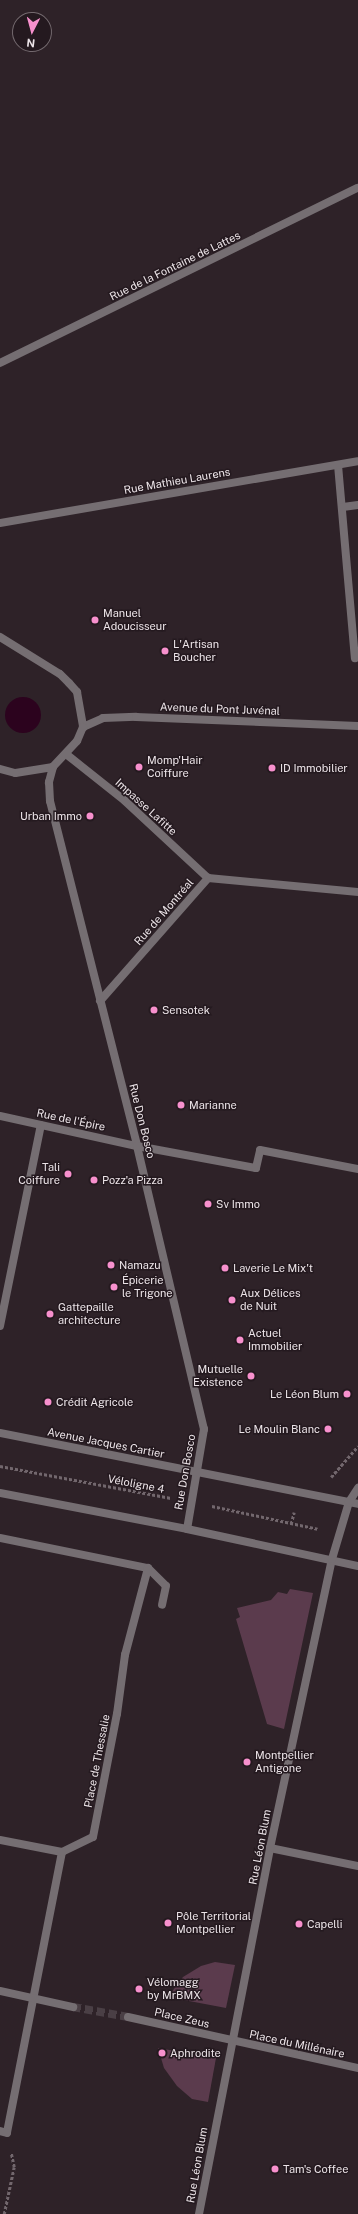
<!DOCTYPE html>
<meta charset="utf-8">
<style>
body{margin:0}
#map{position:relative;width:358px;height:2214px;overflow:hidden;background:#2e2228;font-family:"Public Sans",sans-serif}
div>[style]{position:absolute}
.green>*{inset:0;background:#5b3b4d}
.water>*{inset:0;background:#2c031e}
.round{border-radius:50%}
.pedestrian-tunnel>*{height:8px;margin-top:-4px;transform-origin:0;background:repeating-linear-gradient(90deg,#4a3f45 0 8px,transparent 0 12px)}
.path>*{height:2.5px;margin-top:-1.25px;transform-origin:0;background:repeating-linear-gradient(90deg,#72676d 0 3px,transparent 0 5px)}
.service>*{height:8px;margin:-4px;padding:0 4px;transform-origin:4px;border-radius:4px;background:#756e72}
.pedestrian>*{height:8px;margin:-4px;padding:0 4px;transform-origin:4px;border-radius:4px;background:#756e72}
.minor>*{height:8px;margin:-4px;padding:0 4px;transform-origin:4px;border-radius:4px;background:#756e72}
.tertiary>*{height:8px;margin:-4px;padding:0 4px;transform-origin:4px;border-radius:4px;background:#756e72}
.dots>*{width:11px;height:11px;translate:-50% -50%;box-sizing:border-box;border:2px solid #24191f;border-radius:50%}
span{translate:-50% -50%;white-space:nowrap;text-align:center;line-height:1.15;-webkit-text-stroke:3px #24191f;paint-order:stroke}
.street-label{font-size:11px;color:#ece4e8}
.poi-label{font-size:11px;color:#ece4e8}
.left{translate:0 -50%;text-align:left}
.right{translate:-100% -50%;text-align:right}
.north{position:absolute;left:12px;top:12px;width:40px;height:40px;box-sizing:border-box;background:#24191f;border:1px solid #746a6f;border-radius:50%;rotate:186deg;font-size:11px;font-weight:700;line-height:16px;text-align:center;color:#ece4e8}
.north::after{content:'';display:block;margin:auto;width:14px;height:18px;background:#f790cd;clip-path:polygon(50% 0,100% 100%,50% 72%,0 100%)}
</style>
<div id="map">
<div class="green">
<i style="clip-path:polygon(290px 1589px,313px 1593px,284px 1729px,267px 1724px,236px 1619px,240px 1617px,237px 1608px,271px 1600px,278px 1592px,287px 1594px)"></i>
<i style="clip-path:polygon(215px 1962px,235px 1965px,226px 2008px,168px 1997px,183px 1977px,201px 1966px)"></i>
<i style="clip-path:polygon(158px 2048px,216px 2058px,208px 2102px,192px 2099px,177px 2086px,164px 2068px)"></i>
</div>
<div class="water">
<i class="round" style="left:5px;top:697px;width:36px;height:36px"></i>
</div>
<div class="pedestrian-tunnel">
<i style="left:73px;top:2007px;width:56px;rotate:10.3deg"></i>
</div>
<div class="path">
<i style="left:0;top:1466px;width:174px;rotate:10.6deg"></i>
<i style="left:331px;top:1477px;width:41px;rotate:-48.9deg"></i>
<i style="left:212px;top:1506px;width:108px;rotate:12.2deg"></i>
<i style="left:291px;top:1524px;width:12px;rotate:-76deg"></i>
<i style="left:4px;top:2214px;width:48px;rotate:-78deg"></i>
<i style="left:14px;top:2167px;width:14px;rotate:-102deg"></i>
</div>
<div class="service">
<i style="left:338px;top:465px;width:194px;rotate:85deg"></i>
<i style="left:343px;top:507px;width:15px;rotate:-8deg"></i>
<i style="left:0;top:1538px;width:151px;rotate:11.5deg"></i>
<i style="left:148px;top:1568px;width:25px;rotate:45deg"></i>
<i style="left:166px;top:1586px;width:19px;rotate:102deg"></i>
<i style="left:125px;top:1655px;width:90px;rotate:-75.2deg"></i>
</div>
<div class="pedestrian">
<i style="left:137px;top:1146px;width:121px;rotate:10.5deg"></i>
<i style="left:256px;top:1168px;width:18px;rotate:-77deg"></i>
<i style="left:260px;top:1150px;width:100px;rotate:11deg"></i>
<i style="left:0;top:1326px;width:205px;rotate:-78.5deg"></i>
<i style="left:0;top:1840px;width:63px;rotate:11deg"></i>
<i style="left:62px;top:1852px;width:286px;rotate:101.1deg"></i>
<i style="left:7px;top:2133px;width:7px;rotate:-164deg"></i>
<i style="left:270px;top:1848px;width:90px;rotate:11.6deg"></i>
<i style="left:62px;top:1852px;width:34px;rotate:-26deg"></i>
<i style="left:93px;top:1837px;width:125px;rotate:-79deg"></i>
<i style="left:117px;top:1714px;width:60px;rotate:-82.3deg"></i>
<i style="left:0;top:1991px;width:75px;rotate:12.4deg"></i>
<i style="left:128px;top:2017px;width:236px;rotate:12.5deg"></i>
</div>
<div class="minor">
<i style="left:0;top:363px;width:398px;rotate:-26.1deg"></i>
<i style="left:0;top:523px;width:363px;rotate:-9.8deg"></i>
<i style="left:83px;top:727px;width:22px;rotate:-24deg"></i>
<i style="left:103px;top:718px;width:33px;rotate:-2deg"></i>
<i style="left:136px;top:717px;width:222px;rotate:2.3deg"></i>
<i style="left:66px;top:754px;width:75px;rotate:38.5deg"></i>
<i style="left:125px;top:801px;width:113px;rotate:42.9deg"></i>
<i style="left:208px;top:878px;width:151px;rotate:5.3deg"></i>
<i style="left:100px;top:1001px;width:164px;rotate:-48.7deg"></i>
<i style="left:0;top:1116px;width:140px;rotate:12.4deg"></i>
<i style="left:199px;top:2214px;width:373px;rotate:-79deg"></i>
<i style="left:270px;top:1848px;width:296px;rotate:-77.9deg"></i>
</div>
<div class="tertiary">
<i style="left:0;top:637px;width:70px;rotate:31.7deg"></i>
<i style="left:60px;top:674px;width:13px;rotate:45deg"></i>
<i style="left:69px;top:683px;width:12px;rotate:48deg"></i>
<i style="left:77px;top:692px;width:36px;rotate:80deg"></i>
<i style="left:83px;top:727px;width:15px;rotate:113deg"></i>
<i style="left:77px;top:741px;width:35px;rotate:133deg"></i>
<i style="left:53px;top:767px;width:38px;rotate:171deg"></i>
<i style="left:15px;top:773px;width:16px;rotate:-165deg"></i>
<i style="left:53px;top:767px;width:16px;rotate:105deg"></i>
<i style="left:49px;top:782px;width:19px;rotate:87deg"></i>
<i style="left:50px;top:801px;width:356px;rotate:75.8deg"></i>
<i style="left:137px;top:1146px;width:291px;rotate:76.7deg"></i>
<i style="left:204px;top:1429px;width:101px;rotate:99.6deg"></i>
<i style="left:0;top:1433px;width:365px;rotate:11.2deg"></i>
<i style="left:0;top:1493px;width:190px;rotate:10.9deg"></i>
<i style="left:187px;top:1529px;width:175px;rotate:12.2deg"></i>
<i style="left:332px;top:1559px;width:59px;rotate:-73.4deg"></i>
<i style="left:349px;top:1502px;width:17px;rotate:-57deg"></i>
</div>
<div class="dots">
<i style="left:95px;top:620px;background:#f790cd"></i>
<i style="left:165px;top:651px;background:#f790cd"></i>
<i style="left:139px;top:767px;background:#f790cd"></i>
<i style="left:272px;top:768px;background:#f790cd"></i>
<i style="left:90px;top:816px;background:#f790cd"></i>
<i style="left:154px;top:1010px;background:#f790cd"></i>
<i style="left:181px;top:1105px;background:#f790cd"></i>
<i style="left:68px;top:1174px;background:#f790cd"></i>
<i style="left:94px;top:1180px;background:#f790cd"></i>
<i style="left:208px;top:1204px;background:#f790cd"></i>
<i style="left:111px;top:1265px;background:#f790cd"></i>
<i style="left:225px;top:1268px;background:#f790cd"></i>
<i style="left:114px;top:1287px;background:#f790cd"></i>
<i style="left:232px;top:1300px;background:#f790cd"></i>
<i style="left:50px;top:1314px;background:#f790cd"></i>
<i style="left:240px;top:1340px;background:#f790cd"></i>
<i style="left:251px;top:1376px;background:#f790cd"></i>
<i style="left:347px;top:1394px;background:#f790cd"></i>
<i style="left:48px;top:1402px;background:#f790cd"></i>
<i style="left:328px;top:1429px;background:#f790cd"></i>
<i style="left:247px;top:1762px;background:#f790cd"></i>
<i style="left:168px;top:1923px;background:#f790cd"></i>
<i style="left:299px;top:1924px;background:#f790cd"></i>
<i style="left:139px;top:1989px;background:#f790cd"></i>
<i style="left:162px;top:2053px;background:#f790cd"></i>
<i style="left:275px;top:2169px;background:#f790cd"></i>
</div>
<div class="street-label">
<span style="left:175px;top:266px;rotate:-26deg">Rue de la Fontaine de Lattes</span>
<span style="left:177px;top:481px;rotate:-10deg">Rue Mathieu Laurens</span>
<span style="left:220px;top:709px;rotate:2deg">Avenue du Pont Juvénal</span>
<span style="left:146px;top:807px;rotate:42deg">Impasse Lafitte</span>
<span style="left:164px;top:912px;rotate:-49deg">Rue de Montréal</span>
<span style="left:71px;top:1120px;rotate:12deg">Rue de l'Épire</span>
<span style="left:142px;top:1121px;rotate:76deg">Rue Don Bosco</span>
<span style="left:106px;top:1443px;rotate:11deg">Avenue Jacques Cartier</span>
<span style="left:185px;top:1472px;rotate:-80deg">Rue Don Bosco</span>
<span style="left:136px;top:1484px;rotate:11deg">Véloligne 4</span>
<span style="left:97px;top:1761px;rotate:-79deg">Place de Thessalie</span>
<span style="left:260px;top:1847px;rotate:-79deg">Rue Léon Blum</span>
<span style="left:182px;top:2018px;rotate:13deg">Place Zeus</span>
<span style="left:297px;top:2044px;rotate:12deg">Place du Millénaire</span>
<span style="left:197px;top:2165px;rotate:-80deg">Rue Léon Blum</span>
</div>
<div class="poi-label">
<span class="left" style="left:103px;top:620px">Manuel<br>Adoucisseur</span>
<span class="left" style="left:173px;top:651px">L'Artisan<br>Boucher</span>
<span class="left" style="left:147px;top:767px">Momp'Hair<br>Coiffure</span>
<span class="left" style="left:280px;top:768px">ID Immobilier</span>
<span class="right" style="left:82px;top:816px">Urban Immo</span>
<span class="left" style="left:162px;top:1010px">Sensotek</span>
<span class="left" style="left:189px;top:1105px">Marianne</span>
<span class="right" style="left:60px;top:1174px">Tali<br>Coiffure</span>
<span class="left" style="left:102px;top:1180px">Pozz'a Pizza</span>
<span class="left" style="left:216px;top:1204px">Sv Immo</span>
<span class="left" style="left:119px;top:1265px">Namazu</span>
<span class="left" style="left:233px;top:1268px">Laverie Le Mix't</span>
<span class="left" style="left:122px;top:1287px">Épicerie<br>le Trigone</span>
<span class="left" style="left:240px;top:1300px">Aux Délices<br>de Nuit</span>
<span class="left" style="left:58px;top:1314px">Gattepaille<br>architecture</span>
<span class="left" style="left:248px;top:1340px">Actuel<br>Immobilier</span>
<span class="right" style="left:243px;top:1376px">Mutuelle<br>Existence</span>
<span class="right" style="left:339px;top:1394px">Le Léon Blum</span>
<span class="left" style="left:56px;top:1402px">Crédit Agricole</span>
<span class="right" style="left:320px;top:1429px">Le Moulin Blanc</span>
<span class="left" style="left:255px;top:1762px">Montpellier<br>Antigone</span>
<span class="left" style="left:176px;top:1923px">Pôle Territorial<br>Montpellier</span>
<span class="left" style="left:307px;top:1924px">Capelli</span>
<span class="left" style="left:147px;top:1989px">Vélomagg<br>by MrBMX</span>
<span class="left" style="left:170px;top:2053px">Aphrodite</span>
<span class="left" style="left:283px;top:2169px">Tam's Coffee</span>
</div>
<div class="north">N</div>
</div>
